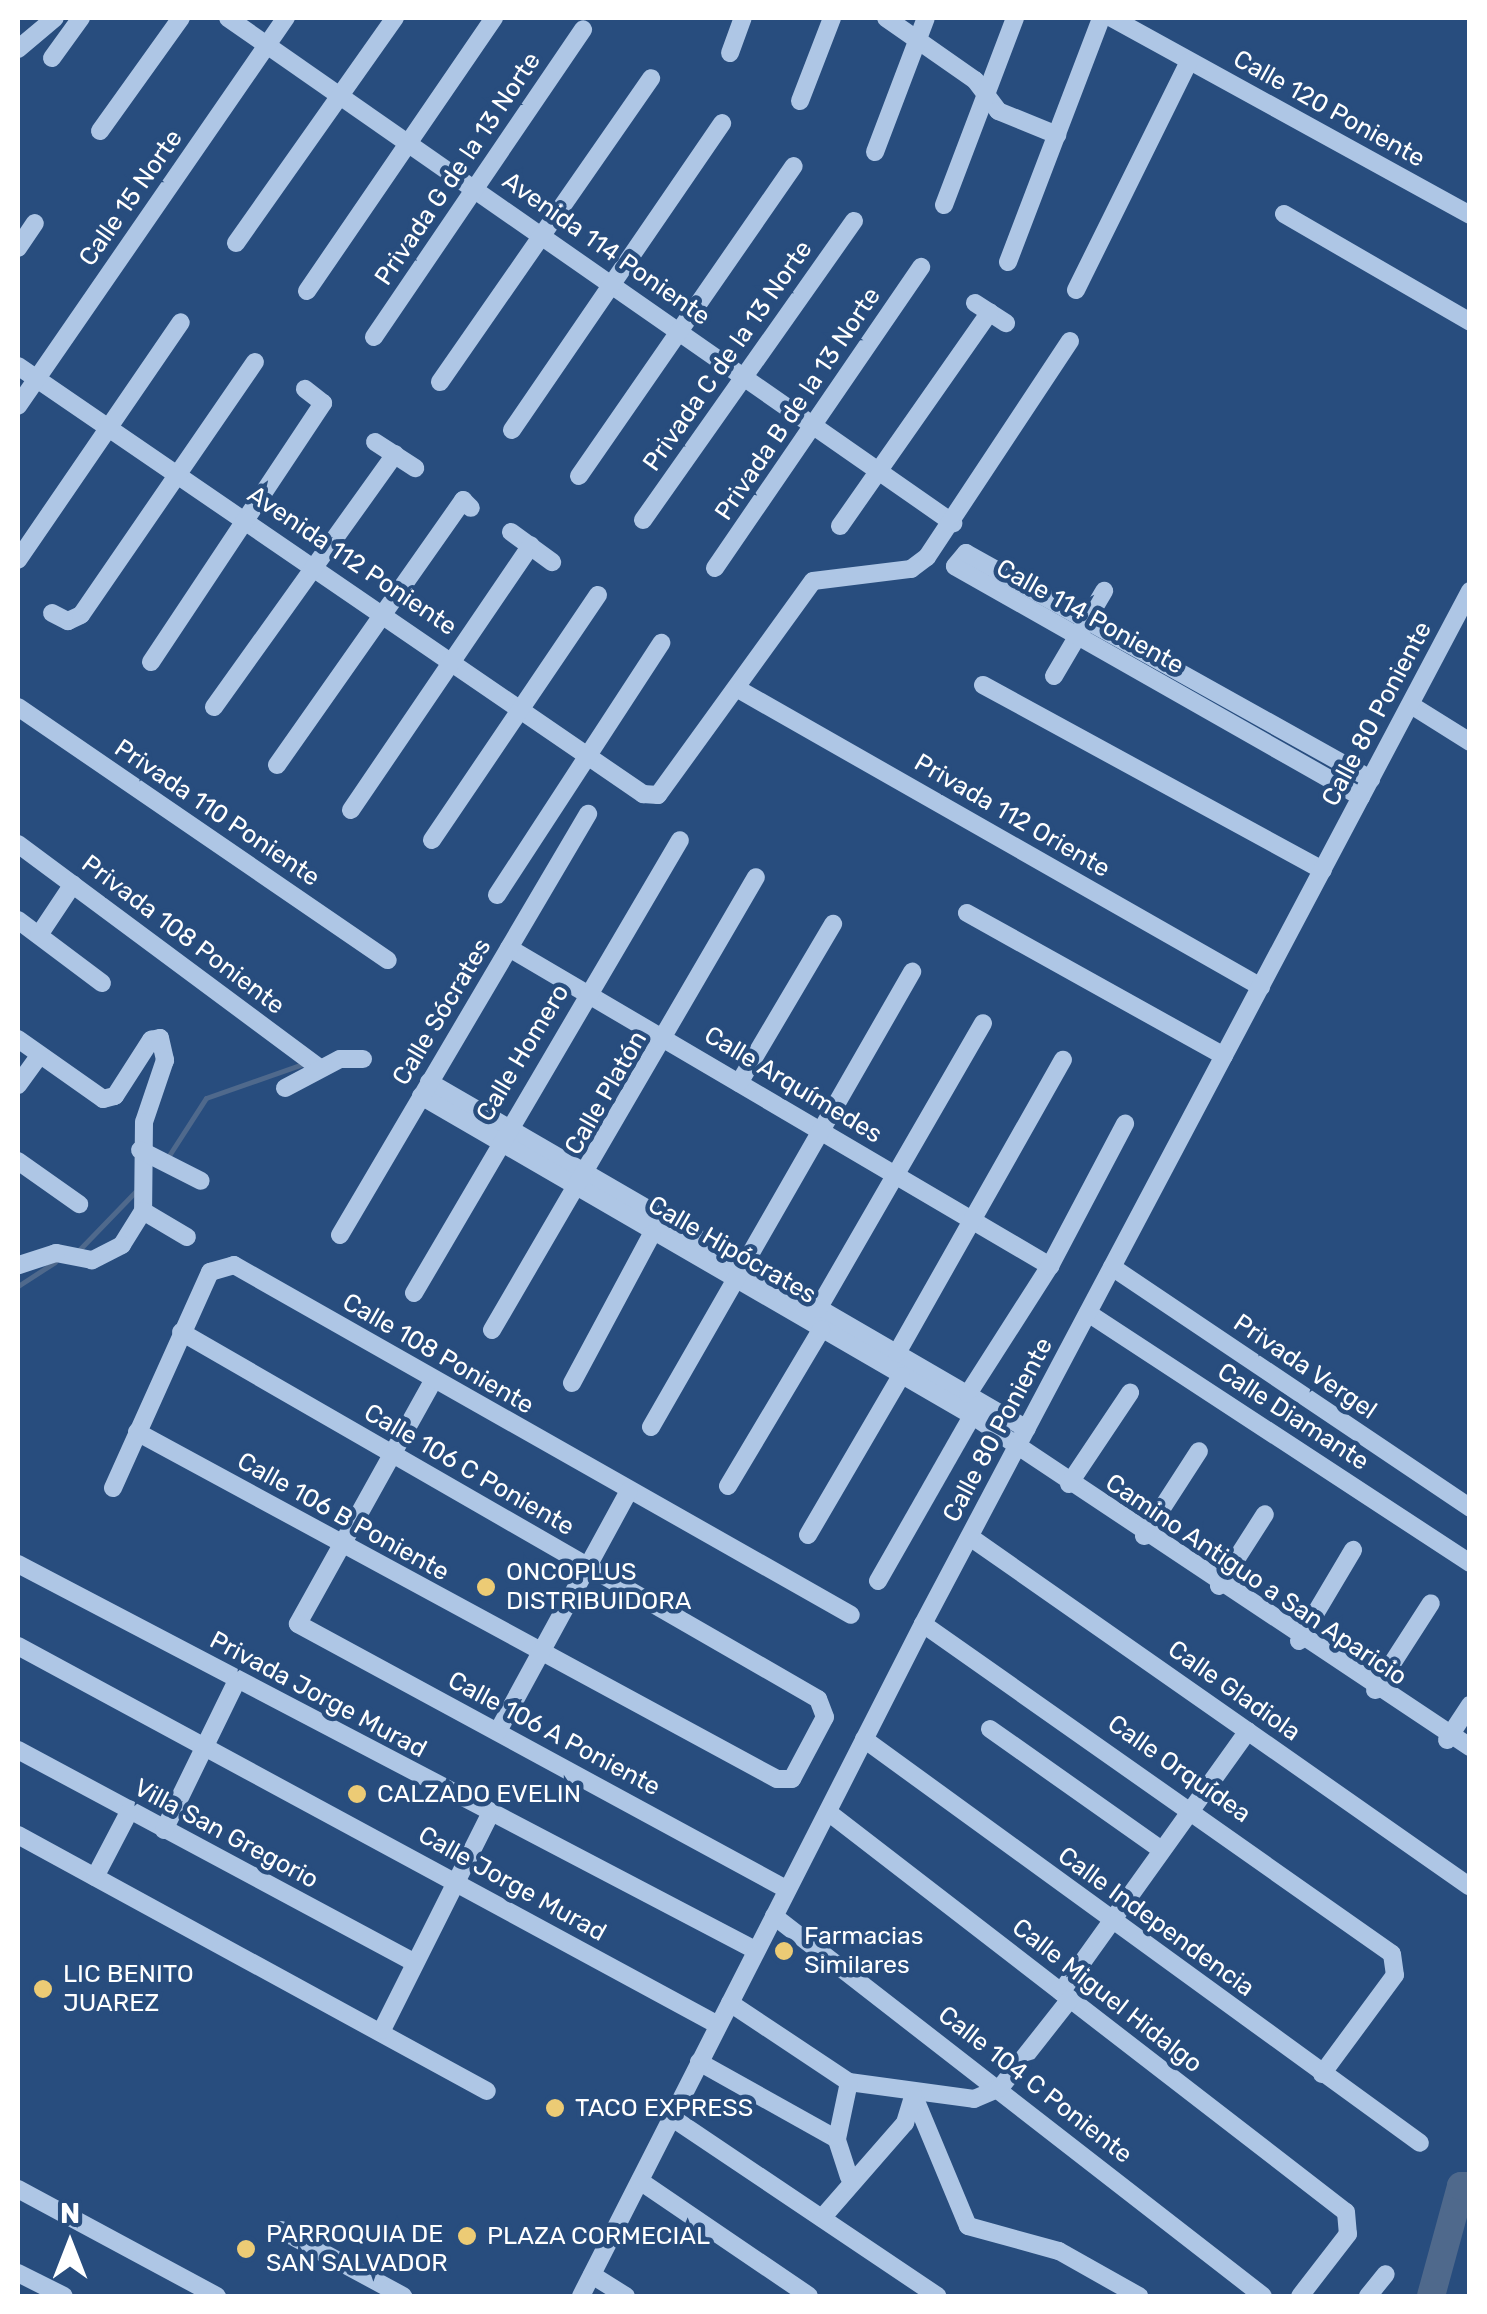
<!DOCTYPE html>
<meta charset="utf-8">
<style>
body{margin:0}
#map{position:relative;width:1487px;height:2314px;overflow:hidden;background:#284d7e;font-family:Rubik,sans-serif}
div>[style]{position:absolute}
.stream>*{height:5px;margin:-2.5px;padding:0 2.5px;transform-origin:2.5px;border-radius:2.5px;background:#4f698c}
.river>*{height:28px;margin:-14px;padding:0 14px;transform-origin:14px;border-radius:14px;background:#4f698c}
.minor>*{height:18px;margin:-9px;padding:0 9px;transform-origin:9px;border-radius:9px;background:#aec6e5}
.dots>*{width:28px;height:28px;translate:-50% -50%;box-sizing:border-box;border:5px solid #284d7e;border-radius:50%}
span{translate:-50% -50%;white-space:nowrap;text-align:center;line-height:1.15;-webkit-text-stroke:9px #284d7e;paint-order:stroke}
.street-label{font-size:25px;color:#fff}
.poi-label{font-size:25px;color:#fff}
.left{translate:0 -50%;text-align:left}
.frame{position:absolute;inset:0;border:20px solid #fff;pointer-events:none}
.north{position:absolute;left:20px;top:2194px;width:100px;height:100px;-webkit-text-stroke:8px #284d7e;paint-order:stroke;rotate:0deg;font-size:28px;font-weight:700;line-height:40px;text-align:center;color:#fff}
.north::after{content:'';display:block;margin:auto;width:35px;height:45px;background:#fff;clip-path:polygon(50% 0,100% 100%,50% 72%,0 100%)}
</style>
<div id="map">
<div class="stream">
<i style="left:168px;top:1157px;width:70px;rotate:-57.2deg"></i>
<i style="left:206px;top:1098px;width:100px;rotate:-19.3deg"></i>
<i style="left:79px;top:1250px;width:82px;rotate:-46deg"></i>
<i style="left:18px;top:1286px;width:44px;rotate:-33deg"></i>
</div>
<div class="river">
<i style="left:1431px;top:2296px;width:114px;rotate:-74.7deg"></i>
<i style="left:1461px;top:2186px;width:9px"></i>
</div>
<div class="minor">
<i style="left:228px;top:18px;width:884px;rotate:34.86deg"></i>
<i style="left:886px;top:18px;width:108px;rotate:34.9deg"></i>
<i style="left:975px;top:80px;width:39px;rotate:53deg"></i>
<i style="left:998px;top:111px;width:64px;rotate:22.1deg"></i>
<i style="left:1112px;top:18px;width:409px;rotate:28.8deg"></i>
<i style="left:18px;top:49px;width:48px;rotate:-40deg"></i>
<i style="left:730px;top:53px;width:37px;rotate:-70deg"></i>
<i style="left:52px;top:58px;width:49px;rotate:-54.1deg"></i>
<i style="left:800px;top:101px;width:89px;rotate:-68.9deg"></i>
<i style="left:100px;top:131px;width:139px;rotate:-54.4deg"></i>
<i style="left:875px;top:152px;width:143px;rotate:-69.2deg"></i>
<i style="left:944px;top:205px;width:200px;rotate:-69.2deg"></i>
<i style="left:1284px;top:214px;width:215px;rotate:30.1deg"></i>
<i style="left:236px;top:243px;width:276px;rotate:-54.8deg"></i>
<i style="left:18px;top:248px;width:30px;rotate:-56deg"></i>
<i style="left:1008px;top:262px;width:261px;rotate:-69.1deg"></i>
<i style="left:1076px;top:290px;width:255px;rotate:-63.7deg"></i>
<i style="left:307px;top:291px;width:331px;rotate:-55.6deg"></i>
<i style="left:975px;top:303px;width:37px;rotate:33deg"></i>
<i style="left:374px;top:337px;width:372px;rotate:-55.8deg"></i>
<i style="left:18px;top:366px;width:758px;rotate:34.4deg"></i>
<i style="left:643px;top:794px;width:15px;rotate:4deg"></i>
<i style="left:658px;top:795px;width:264px;rotate:-54.1deg"></i>
<i style="left:813px;top:581px;width:99px;rotate:-7deg"></i>
<i style="left:911px;top:569px;width:20px;rotate:-37deg"></i>
<i style="left:927px;top:557px;width:259px;rotate:-56.5deg"></i>
<i style="left:440px;top:382px;width:370px;rotate:-55.2deg"></i>
<i style="left:18px;top:406px;width:472px;rotate:-55.4deg"></i>
<i style="left:512px;top:430px;width:372px;rotate:-55.6deg"></i>
<i style="left:375px;top:442px;width:48px;rotate:33deg"></i>
<i style="left:579px;top:476px;width:377px;rotate:-55.3deg"></i>
<i style="left:643px;top:520px;width:366px;rotate:-54.8deg"></i>
<i style="left:840px;top:526px;width:261px;rotate:-55deg"></i>
<i style="left:511px;top:532px;width:51px;rotate:36.2deg"></i>
<i style="left:18px;top:560px;width:288px;rotate:-55.6deg"></i>
<i style="left:715px;top:568px;width:365px;rotate:-55.6deg"></i>
<i style="left:52px;top:613px;width:18px;rotate:27deg"></i>
<i style="left:68px;top:621px;width:14px;rotate:-25deg"></i>
<i style="left:81px;top:615px;width:307px;rotate:-55.5deg"></i>
<i style="left:151px;top:662px;width:311px;rotate:-56.4deg"></i>
<i style="left:323px;top:403px;width:23px;rotate:-142deg"></i>
<i style="left:1054px;top:676px;width:99px;rotate:-59.5deg"></i>
<i style="left:983px;top:685px;width:387px;rotate:28.6deg"></i>
<i style="left:738px;top:689px;width:602px;rotate:29.67deg"></i>
<i style="left:1411px;top:705px;width:70px;rotate:32.1deg"></i>
<i style="left:18px;top:707px;width:448px;rotate:34.4deg"></i>
<i style="left:214px;top:707px;width:311px;rotate:-54.4deg"></i>
<i style="left:277px;top:765px;width:324px;rotate:-54.9deg"></i>
<i style="left:463px;top:500px;width:11px;rotate:45deg"></i>
<i style="left:1361px;top:797px;width:467px;rotate:-150.4deg"></i>
<i style="left:955px;top:566px;width:17px;rotate:-50deg"></i>
<i style="left:966px;top:553px;width:464px;rotate:29.2deg"></i>
<i style="left:351px;top:810px;width:320px;rotate:-55.8deg"></i>
<i style="left:432px;top:840px;width:296px;rotate:-55.9deg"></i>
<i style="left:18px;top:844px;width:374px;rotate:36.6deg"></i>
<i style="left:497px;top:895px;width:301px;rotate:-56.9deg"></i>
<i style="left:967px;top:913px;width:294px;rotate:29.1deg"></i>
<i style="left:18px;top:920px;width:105px;rotate:36.9deg"></i>
<i style="left:39px;top:935px;width:61px;rotate:-56.3deg"></i>
<i style="left:509px;top:948px;width:628px;rotate:30.45deg"></i>
<i style="left:18px;top:1039px;width:104px;rotate:35.2deg"></i>
<i style="left:103px;top:1099px;width:12px;rotate:-14deg"></i>
<i style="left:115px;top:1096px;width:67px;rotate:-57.3deg"></i>
<i style="left:151px;top:1040px;width:9px;rotate:-13deg"></i>
<i style="left:160px;top:1038px;width:23px;rotate:77deg"></i>
<i style="left:165px;top:1060px;width:65px;rotate:108.7deg"></i>
<i style="left:144px;top:1122px;width:89px;rotate:90.6deg"></i>
<i style="left:143px;top:1211px;width:40px;rotate:122deg"></i>
<i style="left:122px;top:1245px;width:34px;rotate:153deg"></i>
<i style="left:92px;top:1260px;width:37px;rotate:-169deg"></i>
<i style="left:56px;top:1253px;width:40px;rotate:162deg"></i>
<i style="left:429px;top:1082px;width:691px;rotate:30.13deg"></i>
<i style="left:739px;top:1083px;width:185px;rotate:-59.4deg"></i>
<i style="left:18px;top:1085px;width:37px;rotate:-54deg"></i>
<i style="left:285px;top:1088px;width:62px;rotate:-27.8deg"></i>
<i style="left:340px;top:1059px;width:23px"></i>
<i style="left:421px;top:1096px;width:638px;rotate:30.1deg"></i>
<i style="left:973px;top:1416px;width:597px;rotate:33.66deg"></i>
<i style="left:140px;top:1150px;width:68px;rotate:26.9deg"></i>
<i style="left:18px;top:1161px;width:75px;rotate:35.2deg"></i>
<i style="left:143px;top:1211px;width:51px;rotate:30.6deg"></i>
<i style="left:340px;top:1235px;width:489px;rotate:-59.5deg"></i>
<i style="left:1112px;top:1267px;width:432px;rotate:33.9deg"></i>
<i style="left:414px;top:1293px;width:525px;rotate:-59.58deg"></i>
<i style="left:818px;top:1309px;width:330px;rotate:-60deg"></i>
<i style="left:1088px;top:1313px;width:457px;rotate:33.2deg"></i>
<i style="left:492px;top:1330px;width:524px;rotate:-59.77deg"></i>
<i style="left:897px;top:1353px;width:337px;rotate:-60.5deg"></i>
<i style="left:433px;top:1381px;width:278px;rotate:119.1deg"></i>
<i style="left:298px;top:1624px;width:555px;rotate:28.5deg"></i>
<i style="left:572px;top:1383px;width:169px;rotate:-61.8deg"></i>
<i style="left:968px;top:1394px;width:152px;rotate:-57.4deg"></i>
<i style="left:1050px;top:1266px;width:161px;rotate:-62.2deg"></i>
<i style="left:651px;top:1427px;width:525px;rotate:-60.16deg"></i>
<i style="left:137px;top:1432px;width:728px;rotate:28.47deg"></i>
<i style="left:777px;top:1779px;width:15px"></i>
<i style="left:792px;top:1779px;width:70px;rotate:-62deg"></i>
<i style="left:825px;top:1717px;width:19px;rotate:-111deg"></i>
<i style="left:818px;top:1699px;width:735px;rotate:-150.05deg"></i>
<i style="left:1069px;top:1484px;width:110px;rotate:-56.2deg"></i>
<i style="left:728px;top:1486px;width:182px;rotate:-59.2deg"></i>
<i style="left:113px;top:1488px;width:237px;rotate:-65.8deg"></i>
<i style="left:210px;top:1272px;width:25px;rotate:-16deg"></i>
<i style="left:234px;top:1265px;width:709px;rotate:29.56deg"></i>
<i style="left:808px;top:1535px;width:184px;rotate:-59.7deg"></i>
<i style="left:1144px;top:1536px;width:101px;rotate:-57.1deg"></i>
<i style="left:970px;top:1537px;width:609px;rotate:34.97deg"></i>
<i style="left:18px;top:1564px;width:832px;rotate:27.64deg"></i>
<i style="left:878px;top:1581px;width:202px;rotate:-60.3deg"></i>
<i style="left:1219px;top:1586px;width:85px;rotate:-57.4deg"></i>
<i style="left:923px;top:1624px;width:573px;rotate:35.13deg"></i>
<i style="left:1392px;top:1954px;width:21px;rotate:82deg"></i>
<i style="left:1395px;top:1975px;width:123px;rotate:126.4deg"></i>
<i style="left:1299px;top:1641px;width:106px;rotate:-59.3deg"></i>
<i style="left:18px;top:1646px;width:796px;rotate:28.43deg"></i>
<i style="left:1375px;top:1690px;width:103px;rotate:-57.2deg"></i>
<i style="left:990px;top:1729px;width:208px;rotate:35.2deg"></i>
<i style="left:498px;top:1731px;width:273px;rotate:-61.4deg"></i>
<i style="left:864px;top:1739px;width:687px;rotate:36deg"></i>
<i style="left:1447px;top:1740px;width:42px;rotate:-56.7deg"></i>
<i style="left:18px;top:1750px;width:447px;rotate:28.2deg"></i>
<i style="left:828px;top:1812px;width:654px;rotate:37.68deg"></i>
<i style="left:1346px;top:2212px;width:22px;rotate:85deg"></i>
<i style="left:1348px;top:2234px;width:78px;rotate:127.7deg"></i>
<i style="left:164px;top:1830px;width:167px;rotate:-64deg"></i>
<i style="left:18px;top:1835px;width:534px;rotate:28.63deg"></i>
<i style="left:95px;top:1877px;width:76px;rotate:-62.4deg"></i>
<i style="left:774px;top:1916px;width:619px;rotate:37.85deg"></i>
<i style="left:1061px;top:1992px;width:321px;rotate:-54.4deg"></i>
<i style="left:730px;top:2003px;width:143px;rotate:33.6deg"></i>
<i style="left:849px;top:2082px;width:126px;rotate:7.7deg"></i>
<i style="left:974px;top:2099px;width:28px;rotate:-23deg"></i>
<i style="left:1000px;top:2088px;width:113px;rotate:-51.8deg"></i>
<i style="left:382px;top:2030px;width:241px;rotate:-63.4deg"></i>
<i style="left:699px;top:2062px;width:158px;rotate:29.2deg"></i>
<i style="left:913px;top:2094px;width:143px;rotate:67.4deg"></i>
<i style="left:968px;top:2226px;width:94px;rotate:15.4deg"></i>
<i style="left:1059px;top:2251px;width:92px;rotate:29.4deg"></i>
<i style="left:671px;top:2117px;width:321px;rotate:33.9deg"></i>
<i style="left:849px;top:2177px;width:40px;rotate:-108deg"></i>
<i style="left:837px;top:2139px;width:58px;rotate:-78.1deg"></i>
<i style="left:640px;top:2181px;width:204px;rotate:34.2deg"></i>
<i style="left:18px;top:2189px;width:226px;rotate:28.3deg"></i>
<i style="left:822px;top:2218px;width:126px;rotate:-48.9deg"></i>
<i style="left:905px;top:2123px;width:28px;rotate:-73deg"></i>
<i style="left:281px;top:2230px;width:139px;rotate:28.4deg"></i>
<i style="left:18px;top:2273px;width:51px;rotate:26.6deg"></i>
<i style="left:592px;top:2275px;width:40px;rotate:32deg"></i>
<i style="left:581px;top:2296px;width:754px;rotate:-63.03deg"></i>
<i style="left:923px;top:1624px;width:1169px;rotate:-62.1deg"></i>
<i style="left:1368px;top:2296px;width:28px;rotate:-51deg"></i>
</div>
<div class="dots">
<i style="left:486px;top:1587px;background:#eccb75"></i>
<i style="left:357px;top:1794px;background:#eccb75"></i>
<i style="left:784px;top:1951px;background:#eccb75"></i>
<i style="left:43px;top:1989px;background:#eccb75"></i>
<i style="left:555px;top:2108px;background:#eccb75"></i>
<i style="left:467px;top:2236px;background:#eccb75"></i>
<i style="left:246px;top:2249px;background:#eccb75"></i>
</div>
<div class="street-label">
<span style="left:1329px;top:109px;rotate:29deg">Calle 120 Poniente</span>
<span style="left:458px;top:169px;rotate:-56deg">Privada G de la 13 Norte</span>
<span style="left:131px;top:198px;rotate:-55deg">Calle 15 Norte</span>
<span style="left:606px;top:249px;rotate:35deg">Avenida 114 Poniente</span>
<span style="left:728px;top:356px;rotate:-55deg">Privada C de la 13 Norte</span>
<span style="left:798px;top:404px;rotate:-56deg">Privada B de la 13 Norte</span>
<span style="left:352px;top:561px;rotate:34deg">Avenida 112 Poniente</span>
<span style="left:1090px;top:617px;rotate:29deg">Calle 114 Poniente</span>
<span style="left:1377px;top:714px;rotate:-62deg">Calle 80 Poniente</span>
<span style="left:217px;top:813px;rotate:34deg">Privada 110 Poniente</span>
<span style="left:1012px;top:816px;rotate:30deg">Privada 112 Oriente</span>
<span style="left:183px;top:935px;rotate:37deg">Privada 108 Poniente</span>
<span style="left:442px;top:1012px;rotate:-59deg">Calle Sócrates</span>
<span style="left:523px;top:1053px;rotate:-59deg">Calle Homero</span>
<span style="left:793px;top:1085px;rotate:31deg">Calle Arquímedes</span>
<span style="left:606px;top:1093px;rotate:-60deg">Calle Platón</span>
<span style="left:732px;top:1250px;rotate:30deg">Calle Hipócrates</span>
<span style="left:438px;top:1354px;rotate:30deg">Calle 108 Poniente</span>
<span style="left:1305px;top:1367px;rotate:34deg">Privada Vergel</span>
<span style="left:1293px;top:1417px;rotate:33deg">Calle Diamante</span>
<span style="left:998px;top:1430px;rotate:-62deg">Calle 80 Poniente</span>
<span style="left:469px;top:1470px;rotate:30deg">Calle 106 C Poniente</span>
<span style="left:343px;top:1517px;rotate:29deg">Calle 106 B Poniente</span>
<span style="left:1256px;top:1580px;rotate:34deg">Camino Antiguo a San Aparicio</span>
<span style="left:1234px;top:1691px;rotate:35deg">Calle Gladiola</span>
<span style="left:318px;top:1695px;rotate:28deg">Privada Jorge Murad</span>
<span style="left:554px;top:1734px;rotate:28deg">Calle 106 A Poniente</span>
<span style="left:1179px;top:1769px;rotate:35deg">Calle Orquídea</span>
<span style="left:226px;top:1834px;rotate:28deg">Villa San Gregorio</span>
<span style="left:512px;top:1884px;rotate:29deg">Calle Jorge Murad</span>
<span style="left:1156px;top:1922px;rotate:36deg">Calle Independencia</span>
<span style="left:1107px;top:1996px;rotate:38deg">Calle Miguel Hidalgo</span>
<span style="left:1035px;top:2085px;rotate:38deg">Calle 104 C Poniente</span>
</div>
<div class="poi-label">
<span class="left" style="left:506px;top:1587px">ONCOPLUS<br>DISTRIBUIDORA</span>
<span class="left" style="left:377px;top:1794px">CALZADO EVELIN</span>
<span class="left" style="left:804px;top:1951px">Farmacias<br>Similares</span>
<span class="left" style="left:63px;top:1989px">LIC BENITO<br>JUAREZ</span>
<span class="left" style="left:575px;top:2108px">TACO EXPRESS</span>
<span class="left" style="left:266px;top:2249px">PARROQUIA DE<br>SAN SALVADOR</span>
<span class="left" style="left:487px;top:2236px">PLAZA CORMECIAL</span>
</div>
<div class="frame"></div>
<div class="north">N</div>
</div>
